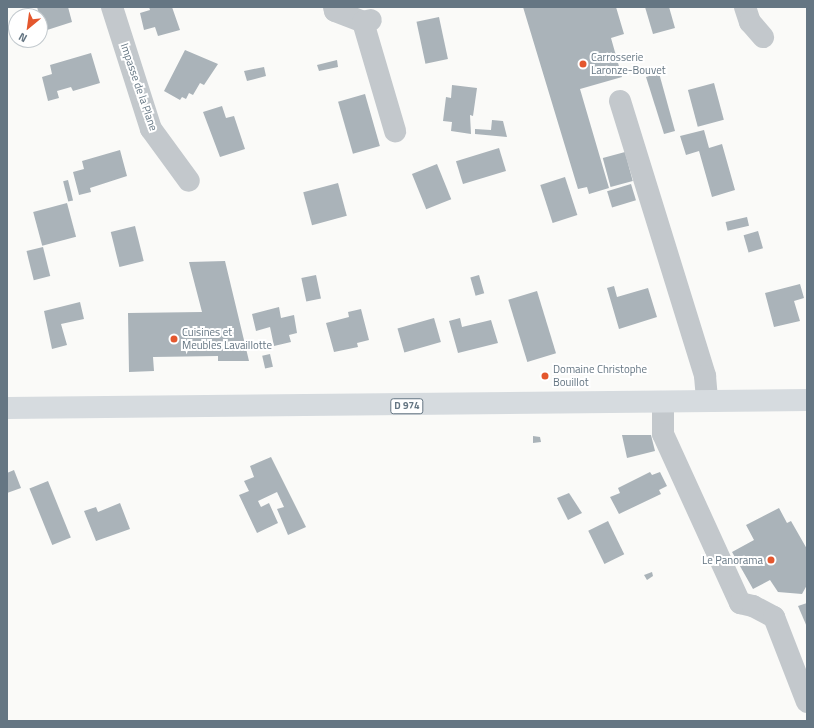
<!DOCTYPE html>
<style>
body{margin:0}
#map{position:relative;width:814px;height:728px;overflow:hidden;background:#fafaf8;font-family:"Titillium Web",sans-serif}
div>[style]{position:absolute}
.building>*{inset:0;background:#aab3b9;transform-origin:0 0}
.minor>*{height:22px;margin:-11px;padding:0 11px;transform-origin:11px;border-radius:11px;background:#c3c8cc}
.major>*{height:22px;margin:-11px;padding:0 11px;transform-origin:11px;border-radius:11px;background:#d6dbdf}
.dots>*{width:11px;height:11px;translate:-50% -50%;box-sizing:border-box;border:2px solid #fff;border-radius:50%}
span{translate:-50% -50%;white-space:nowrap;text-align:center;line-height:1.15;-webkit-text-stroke:4px #fff;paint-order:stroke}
.shield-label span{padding:1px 3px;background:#fff;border:1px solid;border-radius:3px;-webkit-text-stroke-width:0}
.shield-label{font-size:10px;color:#657683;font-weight:700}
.poi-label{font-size:11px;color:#657683}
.left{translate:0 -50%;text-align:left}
.right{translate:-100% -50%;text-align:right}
.street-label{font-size:11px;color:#657683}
.frame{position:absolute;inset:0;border:8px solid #657683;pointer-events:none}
.north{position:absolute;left:8px;top:8px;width:40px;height:40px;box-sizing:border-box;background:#fff;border:1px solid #c1c8cd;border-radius:50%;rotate:209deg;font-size:11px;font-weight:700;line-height:16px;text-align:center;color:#657683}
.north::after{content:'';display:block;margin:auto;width:14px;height:18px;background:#e4572e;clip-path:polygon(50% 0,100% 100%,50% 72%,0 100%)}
</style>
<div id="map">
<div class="building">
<i style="clip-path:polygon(37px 7px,68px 7px,72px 22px,44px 31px)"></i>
<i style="clip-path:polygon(149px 7px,172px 7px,180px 30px,158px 36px,155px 27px,144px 30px,140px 13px,150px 10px)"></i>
<i style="clip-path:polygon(523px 7px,616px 7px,624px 34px,611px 38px,622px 77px,580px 89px,609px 188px,589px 194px,587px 187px,578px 189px)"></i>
<i style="clip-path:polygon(645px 7px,669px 7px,675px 28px,653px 34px)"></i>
<i style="left:439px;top:17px;width:43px;height:23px;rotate:78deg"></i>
<i style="clip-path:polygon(185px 50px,218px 64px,204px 85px,200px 83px,193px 95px,189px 93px,186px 99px,182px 97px,180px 100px,164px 91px)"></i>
<i style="clip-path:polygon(91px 53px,100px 83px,73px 91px,71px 87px,57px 91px,59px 98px,48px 101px,42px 77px,52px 74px,50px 65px)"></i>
<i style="clip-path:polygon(337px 60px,338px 67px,319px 71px,317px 65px)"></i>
<i style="clip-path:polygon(264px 67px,266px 76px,247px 81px,244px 71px)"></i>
<i style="clip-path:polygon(659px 73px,675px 131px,664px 134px,646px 77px)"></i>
<i style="left:714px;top:83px;width:38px;height:27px;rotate:75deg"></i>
<i style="clip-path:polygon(452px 85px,477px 88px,473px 116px,470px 115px,471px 134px,451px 131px,452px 122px,443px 121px,446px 97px,451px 98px)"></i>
<i style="left:365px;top:94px;width:54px;height:28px;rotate:74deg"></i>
<i style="clip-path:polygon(222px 106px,226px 118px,234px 116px,245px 149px,220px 157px,203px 112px)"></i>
<i style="clip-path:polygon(492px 120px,503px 121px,507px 137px,475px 134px,475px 129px,491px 130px)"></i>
<i style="clip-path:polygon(704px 130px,709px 148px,722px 144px,735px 190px,712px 197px,699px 151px,686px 155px,680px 136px)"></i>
<i style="left:499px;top:148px;width:24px;height:45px;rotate:73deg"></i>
<i style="clip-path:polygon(120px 150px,127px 176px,90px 188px,91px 192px,79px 195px,73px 172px,84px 169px,82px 161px)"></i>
<i style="left:625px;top:152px;width:30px;height:23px;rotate:75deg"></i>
<i style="left:437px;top:164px;width:38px;height:27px;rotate:68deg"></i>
<i style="left:565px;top:177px;width:40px;height:26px;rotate:72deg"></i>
<i style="left:68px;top:180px;width:21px;height:5px;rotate:76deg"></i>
<i style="left:338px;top:183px;width:34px;height:36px;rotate:75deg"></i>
<i style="left:631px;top:184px;width:17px;height:25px;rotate:73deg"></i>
<i style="left:67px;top:203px;width:35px;height:35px;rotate:75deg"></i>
<i style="left:747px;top:217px;width:9px;height:22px;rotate:77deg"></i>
<i style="left:135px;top:226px;width:36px;height:25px;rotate:76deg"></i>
<i style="left:758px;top:231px;width:18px;height:15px;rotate:74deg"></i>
<i style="left:43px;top:247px;width:30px;height:17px;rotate:76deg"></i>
<i style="clip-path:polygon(225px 261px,249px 361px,218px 361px,218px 356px,153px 357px,154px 371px,129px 372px,128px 313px,202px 312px,189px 262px)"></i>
<i style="left:316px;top:275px;width:24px;height:15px;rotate:78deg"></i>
<i style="left:479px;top:275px;width:19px;height:9px;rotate:74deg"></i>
<i style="clip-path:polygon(800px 284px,804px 298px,794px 301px,800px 321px,774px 327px,765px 293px)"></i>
<i style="clip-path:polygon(614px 286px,617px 297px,648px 288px,657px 317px,619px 329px,607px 288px)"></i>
<i style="left:537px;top:291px;width:65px;height:30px;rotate:73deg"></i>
<i style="clip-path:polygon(80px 302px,84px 319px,61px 324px,67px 345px,52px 349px,44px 311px)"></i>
<i style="clip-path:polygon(279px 307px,281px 318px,294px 315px,297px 333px,289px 335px,291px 342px,274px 346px,270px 327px,256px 331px,252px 314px)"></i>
<i style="clip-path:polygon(361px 309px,369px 340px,357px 343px,358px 347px,334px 352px,326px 323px,349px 317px,348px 312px)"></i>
<i style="left:434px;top:318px;width:25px;height:38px;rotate:74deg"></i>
<i style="clip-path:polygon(460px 318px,462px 327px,491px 320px,498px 343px,458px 353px,449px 321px)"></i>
<i style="left:270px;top:354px;width:13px;height:8px;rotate:77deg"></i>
<i style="clip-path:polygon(622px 435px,651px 435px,655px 451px,627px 458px)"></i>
<i style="clip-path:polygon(533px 436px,540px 437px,541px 442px,533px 443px)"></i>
<i style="clip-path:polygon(271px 457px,306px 527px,288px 535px,277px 509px,284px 507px,277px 492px,258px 501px,261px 507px,269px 503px,278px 523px,257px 533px,239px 495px,249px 491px,244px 481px,254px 477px,250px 466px)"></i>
<i style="clip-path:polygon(14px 470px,21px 488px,7px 493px,7px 473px)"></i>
<i style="clip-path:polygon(650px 472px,652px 475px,660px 472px,667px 486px,659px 490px,661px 494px,619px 514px,610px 497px,620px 493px,618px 488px)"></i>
<i style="left:48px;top:481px;width:61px;height:20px;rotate:68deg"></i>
<i style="clip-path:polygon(569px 493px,582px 513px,568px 520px,557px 498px)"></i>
<i style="clip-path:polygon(120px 503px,130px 529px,96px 541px,84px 511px,96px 507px,98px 512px)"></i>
<i style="clip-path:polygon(779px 508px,787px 523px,791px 521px,807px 549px,807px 585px,802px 594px,778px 592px,770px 580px,753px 589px,732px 552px,754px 540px,746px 525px)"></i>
<i style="left:608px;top:521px;width:37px;height:22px;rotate:64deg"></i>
<i style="clip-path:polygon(652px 572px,653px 576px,647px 580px,644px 575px)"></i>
<i style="clip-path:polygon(807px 603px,807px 627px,798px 606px)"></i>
</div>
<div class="minor">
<i style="left:112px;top:7px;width:128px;rotate:72.3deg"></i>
<i style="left:151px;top:129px;width:64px;rotate:53.8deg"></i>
<i style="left:334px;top:7px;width:4px;rotate:76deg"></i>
<i style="left:335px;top:11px;width:30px;rotate:21deg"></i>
<i style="left:363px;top:22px;width:8px;rotate:-14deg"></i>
<i style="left:745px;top:7px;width:16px;rotate:72deg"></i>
<i style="left:750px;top:22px;width:20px;rotate:49deg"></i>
<i style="left:363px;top:22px;width:114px;rotate:73.6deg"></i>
<i style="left:620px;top:101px;width:288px;rotate:72.8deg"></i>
<i style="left:705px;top:376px;width:25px;rotate:85deg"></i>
<i style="left:663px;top:402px;width:32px;rotate:90deg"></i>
<i style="left:663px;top:434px;width:186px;rotate:65.5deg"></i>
<i style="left:740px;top:603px;width:13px;rotate:13deg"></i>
<i style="left:753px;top:606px;width:24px;rotate:28deg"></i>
<i style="left:774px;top:617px;width:91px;rotate:68.8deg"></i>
</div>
<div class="major">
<i style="left:7px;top:408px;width:800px;rotate:-0.57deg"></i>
</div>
<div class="dots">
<i style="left:583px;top:64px;background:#e4572e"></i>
<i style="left:174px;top:339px;background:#e4572e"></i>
<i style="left:545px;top:376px;background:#e4572e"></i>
<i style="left:771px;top:560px;background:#e4572e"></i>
</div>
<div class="shield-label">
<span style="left:407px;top:406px">D 974</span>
</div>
<div class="poi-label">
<span class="left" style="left:591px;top:64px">Carrosserie<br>Laronze-Bouvet</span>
<span class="left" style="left:182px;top:339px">Cuisines et<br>Meubles Lavaillotte</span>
<span class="left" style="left:553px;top:376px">Domaine Christophe<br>Bouillot</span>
<span class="right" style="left:763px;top:560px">Le Panorama</span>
</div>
<div class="street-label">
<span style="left:139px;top:87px;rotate:71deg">Impasse de la Plane</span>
</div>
<div class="frame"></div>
<div class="north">N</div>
</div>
